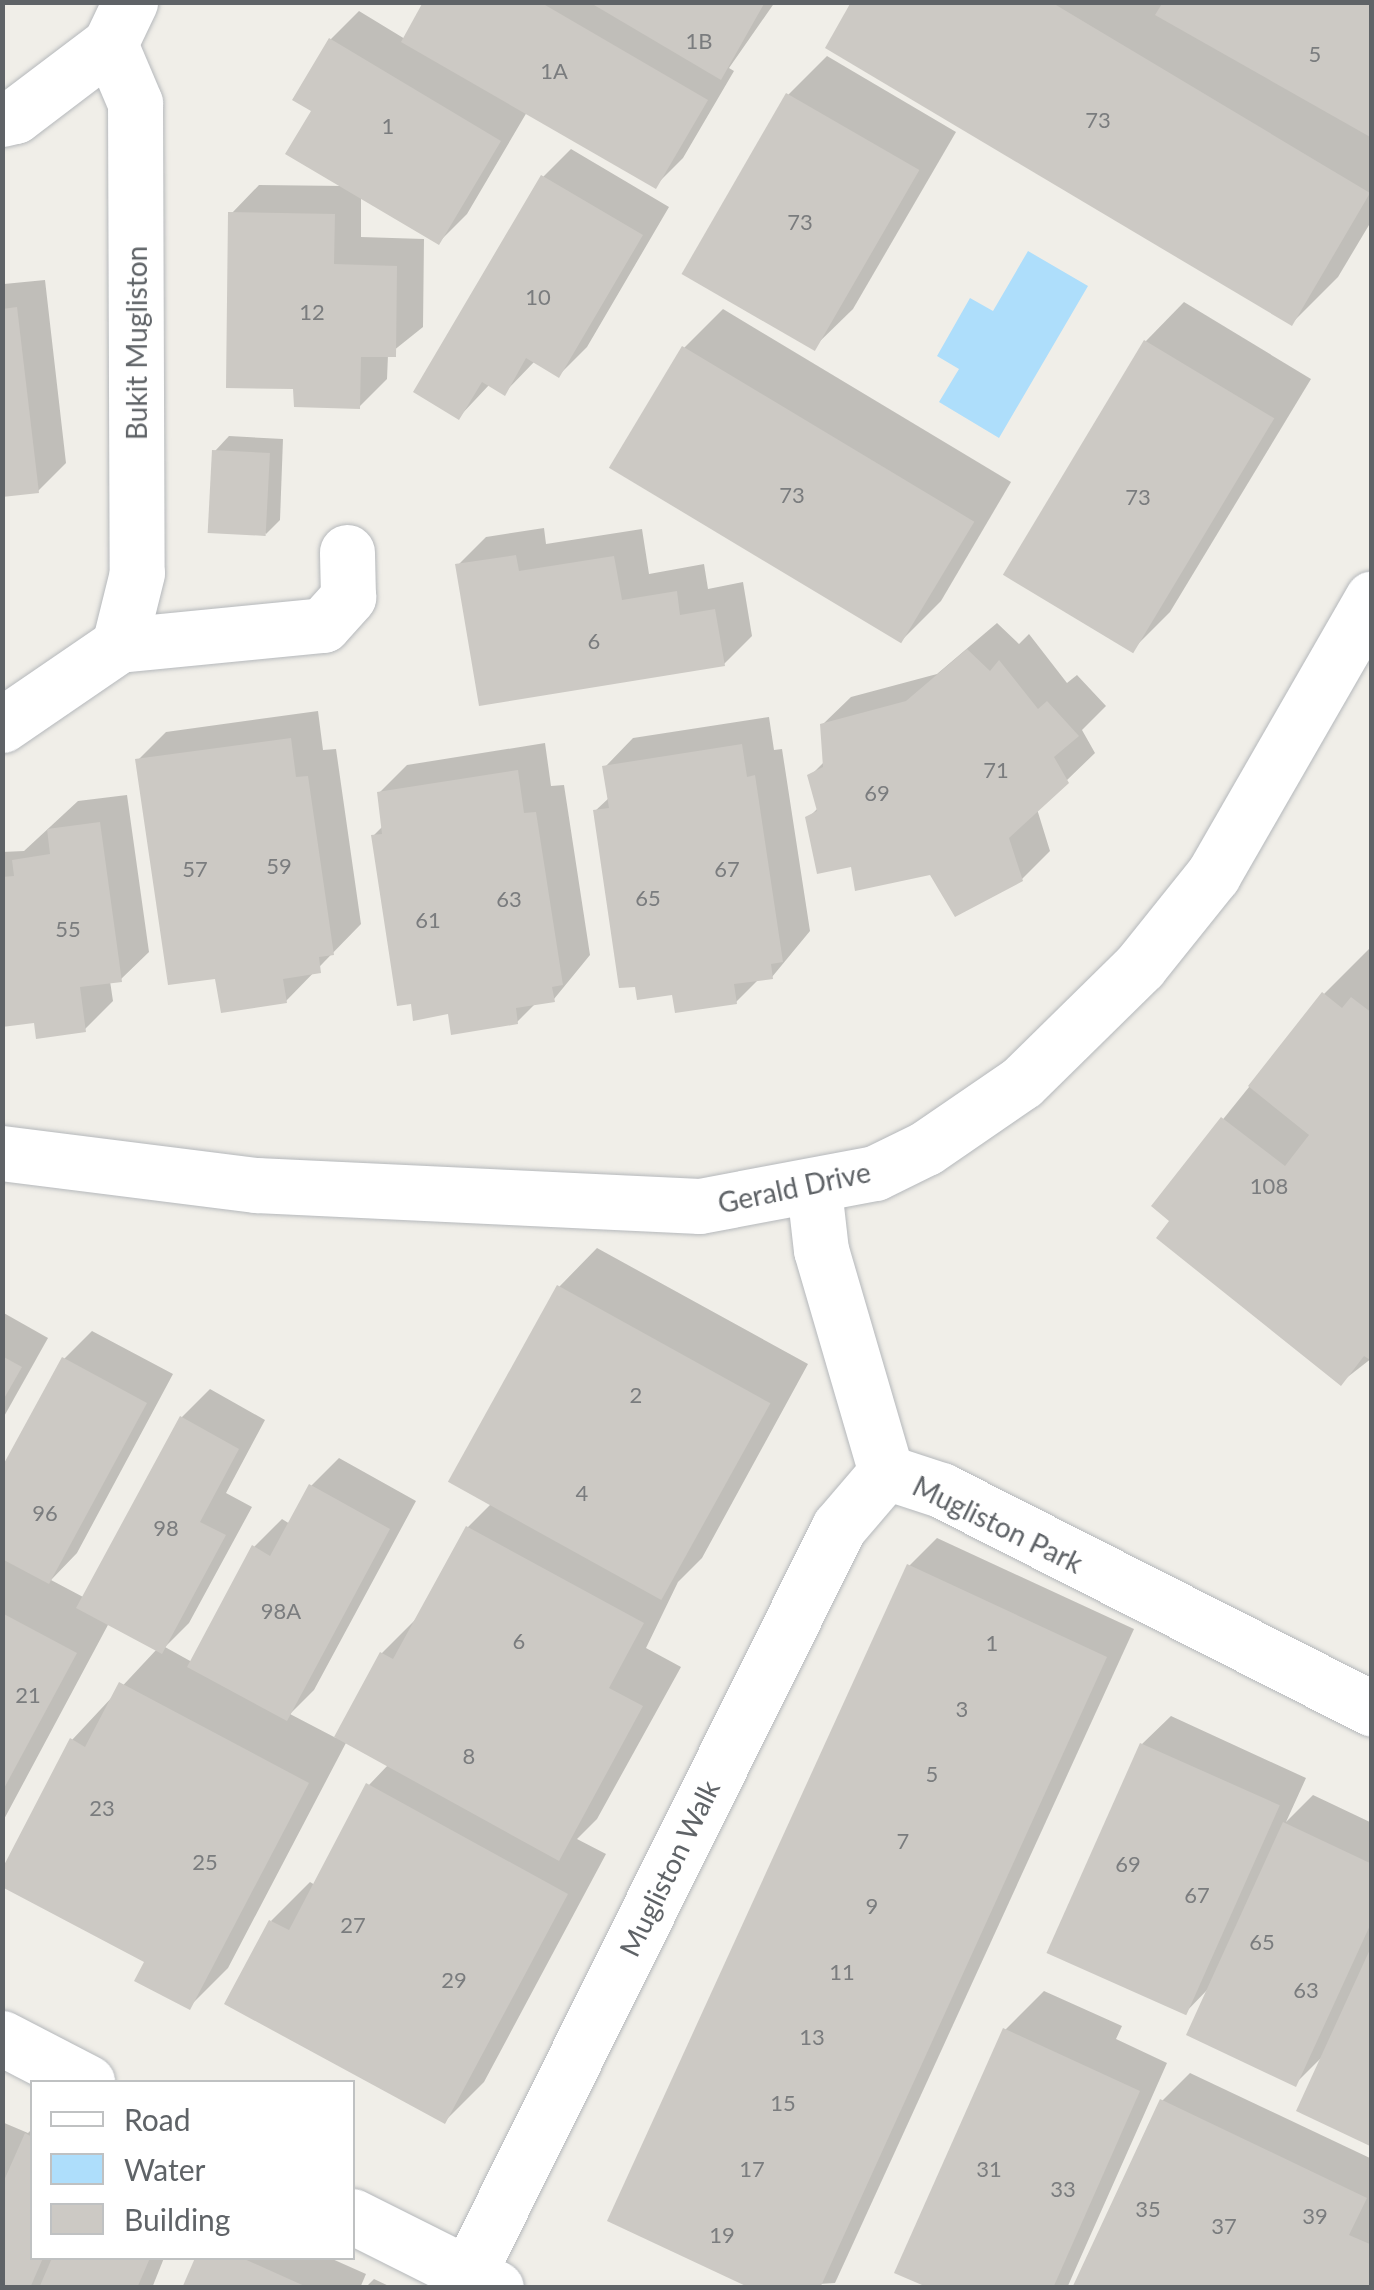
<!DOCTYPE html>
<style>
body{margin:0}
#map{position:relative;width:1374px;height:2290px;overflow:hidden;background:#f0eee8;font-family:Lato,sans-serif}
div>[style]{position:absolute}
.water>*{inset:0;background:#aedefb}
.shadow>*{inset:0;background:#0003}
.building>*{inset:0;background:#ccc9c4;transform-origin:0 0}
.roads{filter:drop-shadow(0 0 2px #b5b8bb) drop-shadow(0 0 2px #b5b8bb)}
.minor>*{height:55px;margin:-27.5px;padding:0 27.5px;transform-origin:27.5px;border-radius:27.5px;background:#fff}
span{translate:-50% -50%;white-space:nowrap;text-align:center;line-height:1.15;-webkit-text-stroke:8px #fff;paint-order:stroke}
.number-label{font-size:22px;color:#7a7c7e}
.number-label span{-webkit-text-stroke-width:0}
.street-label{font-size:28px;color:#5f6367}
.frame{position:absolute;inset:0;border:5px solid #5f6367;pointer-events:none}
.legend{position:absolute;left:30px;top:2080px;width:325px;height:180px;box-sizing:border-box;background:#fff;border:2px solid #bfc1c2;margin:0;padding:12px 18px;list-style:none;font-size:30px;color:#5f6367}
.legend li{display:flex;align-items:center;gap:20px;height:50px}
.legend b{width:50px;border:2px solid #bfc1c2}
</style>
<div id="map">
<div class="water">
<i style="clip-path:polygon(1028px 251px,1088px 286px,999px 438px,939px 402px,959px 369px,937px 356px,970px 298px,993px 311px)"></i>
</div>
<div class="shadow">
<i style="clip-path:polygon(426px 2px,775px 2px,729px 68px,734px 71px,683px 158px,655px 186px,527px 112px,467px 214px,439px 242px,361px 196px,361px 237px,424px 239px,423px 327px,388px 355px,387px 379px,359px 407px,296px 387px,231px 214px,259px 185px,345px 186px,314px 110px,331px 39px,359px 11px,405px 39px)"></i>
<i style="clip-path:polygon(854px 2px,1372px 2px,1372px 220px,1338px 277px,1292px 323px)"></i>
<i style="clip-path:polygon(827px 56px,956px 132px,853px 309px,814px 347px,788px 95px)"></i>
<i style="clip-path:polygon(571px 149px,669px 207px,587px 347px,559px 375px,535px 361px,505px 392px,490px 384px,459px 417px,543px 177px)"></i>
<i style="clip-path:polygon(2px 270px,4px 284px,45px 280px,66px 463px,38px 491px,2px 495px)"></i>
<i style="clip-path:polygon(1184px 302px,1311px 379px,1170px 612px,1131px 651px,1146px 341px)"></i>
<i style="clip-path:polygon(723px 309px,1011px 482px,941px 601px,902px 640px,684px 348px)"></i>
<i style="clip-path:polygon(229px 436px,283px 439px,280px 520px,266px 534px,215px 451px)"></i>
<i style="clip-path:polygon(544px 528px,546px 544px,642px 529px,649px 574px,704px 564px,708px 589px,743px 582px,752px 636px,724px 664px,458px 565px,486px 537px)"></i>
<i style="clip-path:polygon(997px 623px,1019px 644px,1029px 634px,1067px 683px,1077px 675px,1106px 706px,1082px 730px,1095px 753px,1037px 809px,1050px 851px,1022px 879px,853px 864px,808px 818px,819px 807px,810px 776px,825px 761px,822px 725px,851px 697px,937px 674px)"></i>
<i style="clip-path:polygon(318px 711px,323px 750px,336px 749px,361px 924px,286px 1001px,218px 976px,138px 760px,166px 732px)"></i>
<i style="clip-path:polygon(769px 717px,774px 750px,782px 749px,810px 931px,772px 977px,760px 978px,736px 1002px,675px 992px,595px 811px,610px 797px,605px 767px,633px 738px)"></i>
<i style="clip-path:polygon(545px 743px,551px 786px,564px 785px,590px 955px,554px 999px,537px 1002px,517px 1022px,450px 1011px,373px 836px,383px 826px,379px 793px,407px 765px)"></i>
<i style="clip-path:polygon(127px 795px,149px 952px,120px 980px,110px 981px,113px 1001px,84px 1030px,2px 1012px,2px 852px,24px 851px,78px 801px)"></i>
<i style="clip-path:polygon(1372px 946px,1372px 1358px,1340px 1383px,1154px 1205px,1324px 994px)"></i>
<i style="clip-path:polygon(597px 1248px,808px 1364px,702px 1558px,678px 1582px,646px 1648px,681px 1667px,597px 1819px,577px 1839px,606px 1854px,484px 2082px,445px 2121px,271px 1921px,310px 1882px,315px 1885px,369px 1785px,389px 1764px,347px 1741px,228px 1968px,189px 2007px,147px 1961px,72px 1740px,157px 1649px,109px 1623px,2px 1823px,2px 1473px,64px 1359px,92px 1331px,173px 1374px,77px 1553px,51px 1580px,85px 1598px,182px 1417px,210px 1389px,265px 1420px,226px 1493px,252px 1507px,189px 1623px,165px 1647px,192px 1662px,254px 1547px,282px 1519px,290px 1524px,311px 1486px,339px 1458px,416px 1501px,314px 1690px,290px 1714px,336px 1738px,382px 1653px,421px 1614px,468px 1527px,492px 1503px,559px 1287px)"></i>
<i style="clip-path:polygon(2px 1312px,48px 1338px,2px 1420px)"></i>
<i style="clip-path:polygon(937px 1538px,1134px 1629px,835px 2283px,756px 2288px,909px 1566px)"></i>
<i style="clip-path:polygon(1171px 1716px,1306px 1778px,1286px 1822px,1313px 1795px,1372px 1823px,1372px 2141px,1323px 2056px,1295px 2084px,1209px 1988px,1184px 2014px,1142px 1744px)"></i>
<i style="clip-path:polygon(1044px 1991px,1122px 2026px,1116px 2039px,1167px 2063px,1067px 2288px,934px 2288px,1005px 2030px)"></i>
<i style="clip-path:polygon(1190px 2073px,1372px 2159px,1372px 2288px,1162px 2101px)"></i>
<i style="clip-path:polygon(2px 2122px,28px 2133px,32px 2129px,32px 2258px,164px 2258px,152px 2288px,2px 2288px)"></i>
<i style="clip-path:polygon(198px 2258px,330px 2258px,366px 2274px,360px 2288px,185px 2288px)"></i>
<i style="clip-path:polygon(374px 2279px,393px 2288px,365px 2288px)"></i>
</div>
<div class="building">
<i style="clip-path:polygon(423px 2px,540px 2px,708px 100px,656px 189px,401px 42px)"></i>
<i style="clip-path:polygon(589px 2px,765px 2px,721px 80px)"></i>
<i style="clip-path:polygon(851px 2px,1051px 2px,1370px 193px,1292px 326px,825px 48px)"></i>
<i style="clip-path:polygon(1163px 2px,1372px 2px,1372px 138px,1155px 15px)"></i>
<i style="clip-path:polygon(329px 38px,501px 141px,439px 245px,285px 154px,311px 111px,292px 100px)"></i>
<i style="left:786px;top:93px;width:154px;height:209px;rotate:30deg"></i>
<i style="clip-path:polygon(541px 175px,643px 235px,559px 378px,526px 358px,505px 396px,482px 382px,459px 420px,413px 392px)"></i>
<i style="clip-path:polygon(228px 212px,335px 214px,334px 264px,397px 266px,396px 357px,361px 357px,360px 409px,294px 407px,293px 389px,226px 388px)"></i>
<i style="clip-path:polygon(17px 307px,39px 493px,2px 497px,2px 309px)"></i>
<i style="left:1144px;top:340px;width:152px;height:274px;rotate:31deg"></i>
<i style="left:682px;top:346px;width:341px;height:142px;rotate:31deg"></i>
<i style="left:212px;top:450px;width:58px;height:83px;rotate:3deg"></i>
<i style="clip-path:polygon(516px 555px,519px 571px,614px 556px,622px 600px,677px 591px,680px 615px,715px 609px,725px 666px,479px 706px,455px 564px)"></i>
<i style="clip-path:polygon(967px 649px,990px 671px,999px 660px,1038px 709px,1047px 701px,1079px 736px,1054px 757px,1069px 783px,1009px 838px,1023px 881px,955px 917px,930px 875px,855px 891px,851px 867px,817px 874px,805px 817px,817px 811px,807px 775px,823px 767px,820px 724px,906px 701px)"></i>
<i style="clip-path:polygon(291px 738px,296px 777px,308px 776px,334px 955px,319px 957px,321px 973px,283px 979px,287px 1003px,221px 1013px,215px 979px,168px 985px,135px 759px)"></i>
<i style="clip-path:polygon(742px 744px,747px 777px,755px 775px,783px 962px,771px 964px,773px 979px,734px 984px,737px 1004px,675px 1013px,672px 995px,637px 1000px,635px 987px,619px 988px,593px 810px,609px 808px,602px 766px)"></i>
<i style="clip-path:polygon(518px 770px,524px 813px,536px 812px,563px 985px,552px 987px,555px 1002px,516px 1008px,518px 1024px,451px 1035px,448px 1014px,413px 1021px,411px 1004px,397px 1006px,371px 835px,382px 834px,377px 792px)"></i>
<i style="clip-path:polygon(100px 822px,122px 982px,80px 987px,86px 1032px,36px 1039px,34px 1023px,2px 1027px,2px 877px,14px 876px,12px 860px,50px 854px,47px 829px)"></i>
<i style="clip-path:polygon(1322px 992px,1342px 1008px,1351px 997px,1372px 1013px,1372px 1361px,1364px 1356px,1341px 1386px,1156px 1238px,1169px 1221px,1151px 1206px,1221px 1117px,1285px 1166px,1309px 1135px,1248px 1086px)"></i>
<i style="left:557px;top:1285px;width:244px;height:225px;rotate:29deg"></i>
<i style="clip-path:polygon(2px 1356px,22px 1367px,2px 1402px)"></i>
<i style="clip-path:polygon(62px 1357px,147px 1403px,49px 1584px,2px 1559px,2px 1467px)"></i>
<i style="clip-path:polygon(180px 1416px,239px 1449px,200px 1522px,226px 1535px,162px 1654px,76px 1608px)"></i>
<i style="clip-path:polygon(309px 1484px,390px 1529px,287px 1721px,187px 1667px,252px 1545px,270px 1556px)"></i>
<i style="clip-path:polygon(466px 1526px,644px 1623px,609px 1688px,643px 1706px,559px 1861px,334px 1737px,380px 1652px,393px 1659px)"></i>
<i style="clip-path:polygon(907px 1564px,1107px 1657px,820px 2288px,750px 2288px,607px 2221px)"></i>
<i style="clip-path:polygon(2px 1613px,77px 1653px,2px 1792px)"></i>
<i style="clip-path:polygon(119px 1682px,309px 1783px,190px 2010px,134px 1981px,144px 1962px,2px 1887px,2px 1869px,70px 1738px,85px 1747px)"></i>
<i style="left:1140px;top:1743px;width:153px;height:230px;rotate:24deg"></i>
<i style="clip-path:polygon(366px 1783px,568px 1894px,445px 2124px,224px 2004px,269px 1920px,289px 1930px)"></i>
<i style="clip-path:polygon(1283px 1822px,1372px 1864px,1372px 1921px,1296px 2087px,1186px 2035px)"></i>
<i style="clip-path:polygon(1372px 1945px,1372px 2142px,1370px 2146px,1296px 2111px)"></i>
<i style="clip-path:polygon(1003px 2028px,1140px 2091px,1053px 2288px,929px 2288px,894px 2273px)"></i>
<i style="clip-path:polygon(1160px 2099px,1367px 2198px,1349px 2235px,1372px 2245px,1372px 2288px,1072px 2288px)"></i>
<i style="clip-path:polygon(25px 2133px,32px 2137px,32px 2258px,43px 2258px,30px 2288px,2px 2288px,2px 2185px)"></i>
<i style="clip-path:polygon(52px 2258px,150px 2258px,137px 2288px,39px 2288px)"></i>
<i style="clip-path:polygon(195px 2258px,242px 2258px,309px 2288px,182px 2288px)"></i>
</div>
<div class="roads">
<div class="minor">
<i style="left:110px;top:44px;width:64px;rotate:67deg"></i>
<i style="left:135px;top:103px;width:470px;rotate:89.8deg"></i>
<i style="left:137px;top:573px;width:74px;rotate:104deg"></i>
<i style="left:2px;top:119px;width:13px;rotate:-13deg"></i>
<i style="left:15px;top:116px;width:119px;rotate:-37.2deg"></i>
<i style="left:110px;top:44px;width:47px;rotate:-64.5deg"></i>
<i style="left:2px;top:725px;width:142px;rotate:-34.4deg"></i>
<i style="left:119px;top:645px;width:205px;rotate:-5.6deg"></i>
<i style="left:323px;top:625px;width:38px;rotate:-48deg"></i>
<i style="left:348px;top:597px;width:45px;rotate:-91.3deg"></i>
<i style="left:2px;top:1153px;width:256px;rotate:7.2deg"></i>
<i style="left:256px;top:1185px;width:444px;rotate:2.7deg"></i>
<i style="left:700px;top:1206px;width:178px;rotate:-10.7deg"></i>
<i style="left:875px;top:1173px;width:57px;rotate:-26.1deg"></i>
<i style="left:926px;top:1148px;width:116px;rotate:-34.5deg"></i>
<i style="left:1022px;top:1082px;width:165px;rotate:-44.5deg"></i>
<i style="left:1140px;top:966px;width:117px;rotate:-51.3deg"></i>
<i style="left:1213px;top:875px;width:319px;rotate:-60.1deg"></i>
<i style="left:814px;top:1189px;width:61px;rotate:83.5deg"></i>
<i style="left:821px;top:1250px;width:231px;rotate:73.7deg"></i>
<i style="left:886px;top:1472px;width:58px;rotate:18.1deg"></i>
<i style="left:941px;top:1490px;width:483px;rotate:26.9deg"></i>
<i style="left:2px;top:2038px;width:96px;rotate:27.4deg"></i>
<i style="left:352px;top:2216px;width:161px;rotate:26.6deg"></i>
<i style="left:468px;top:2274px;width:834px;rotate:-63.59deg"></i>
<i style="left:839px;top:1527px;width:72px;rotate:-49.5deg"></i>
</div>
</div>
<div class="number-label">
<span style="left:699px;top:41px">1B</span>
<span style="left:1315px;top:54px">5</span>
<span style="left:554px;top:71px">1A</span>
<span style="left:1098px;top:120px">73</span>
<span style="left:388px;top:126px">1</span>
<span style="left:800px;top:222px">73</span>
<span style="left:538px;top:297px">10</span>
<span style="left:312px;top:312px">12</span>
<span style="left:792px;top:495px">73</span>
<span style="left:1138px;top:497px">73</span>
<span style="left:594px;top:641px">6</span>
<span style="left:996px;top:770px">71</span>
<span style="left:877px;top:793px">69</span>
<span style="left:279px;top:866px">59</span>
<span style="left:195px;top:869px">57</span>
<span style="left:727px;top:869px">67</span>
<span style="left:648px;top:898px">65</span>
<span style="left:509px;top:899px">63</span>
<span style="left:428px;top:920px">61</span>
<span style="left:68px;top:929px">55</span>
<span style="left:1269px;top:1186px">108</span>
<span style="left:636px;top:1395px">2</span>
<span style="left:582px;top:1493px">4</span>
<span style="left:45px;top:1513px">96</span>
<span style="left:166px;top:1528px">98</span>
<span style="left:281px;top:1611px">98A</span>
<span style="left:519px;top:1641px">6</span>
<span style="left:992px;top:1643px">1</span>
<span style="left:28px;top:1695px">21</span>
<span style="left:962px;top:1709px">3</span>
<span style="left:469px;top:1756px">8</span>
<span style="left:932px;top:1774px">5</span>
<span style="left:102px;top:1808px">23</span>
<span style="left:903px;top:1841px">7</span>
<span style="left:205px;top:1862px">25</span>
<span style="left:1128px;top:1864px">69</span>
<span style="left:1197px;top:1895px">67</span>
<span style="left:872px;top:1906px">9</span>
<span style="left:353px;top:1925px">27</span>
<span style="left:1262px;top:1942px">65</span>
<span style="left:842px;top:1972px">11</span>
<span style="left:454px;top:1980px">29</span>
<span style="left:1306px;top:1990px">63</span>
<span style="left:812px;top:2037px">13</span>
<span style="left:783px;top:2103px">15</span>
<span style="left:752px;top:2169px">17</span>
<span style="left:989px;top:2169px">31</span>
<span style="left:1063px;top:2189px">33</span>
<span style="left:1148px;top:2209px">35</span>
<span style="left:1315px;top:2216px">39</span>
<span style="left:1224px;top:2226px">37</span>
<span style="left:722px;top:2235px">19</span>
</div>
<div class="street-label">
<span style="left:136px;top:343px;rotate:-90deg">Bukit Mugliston</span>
<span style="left:794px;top:1187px;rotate:-12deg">Gerald Drive</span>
<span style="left:998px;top:1524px;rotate:26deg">Mugliston Park</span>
<span style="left:669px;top:1868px;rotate:-64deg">Mugliston Walk</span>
</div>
<div class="frame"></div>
<ul class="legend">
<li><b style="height:12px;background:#fff"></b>Road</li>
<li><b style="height:28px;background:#aedefb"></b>Water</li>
<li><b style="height:28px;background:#ccc9c4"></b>Building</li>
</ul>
</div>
